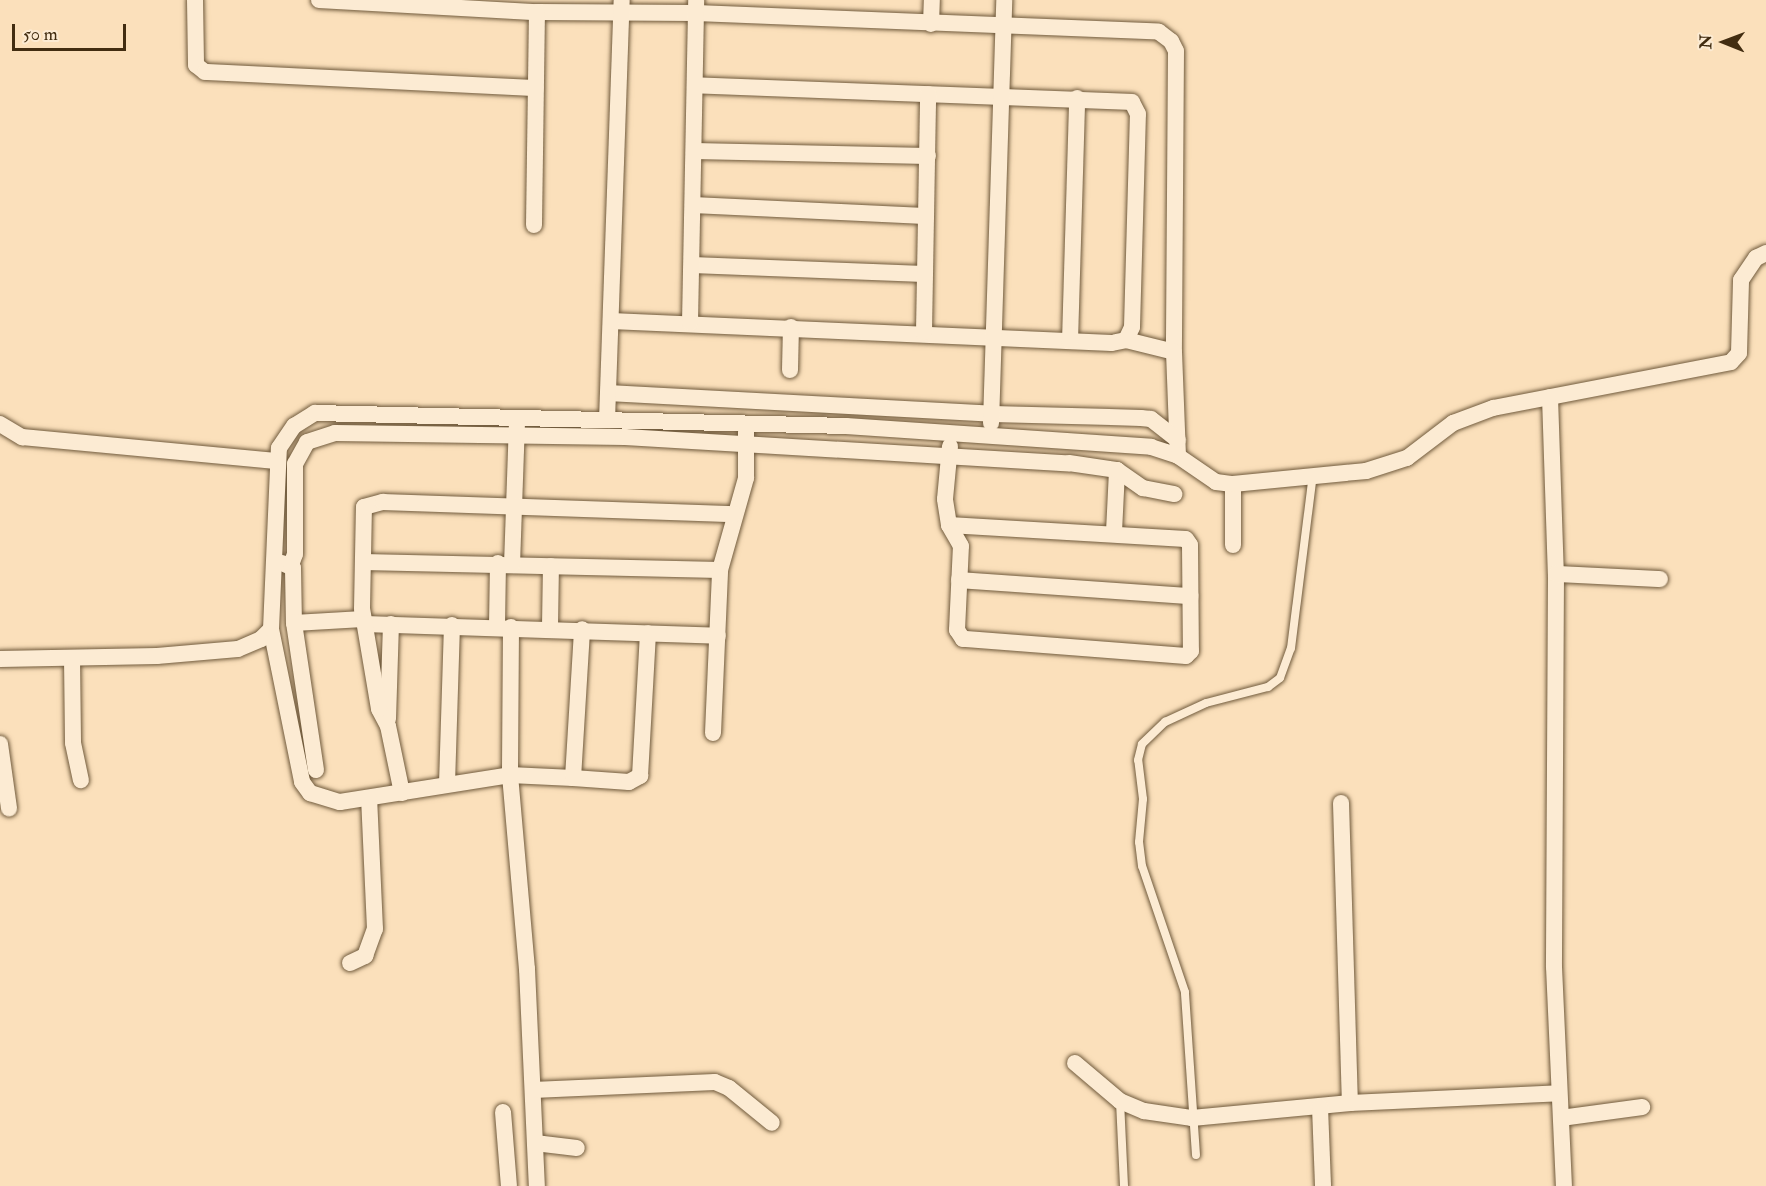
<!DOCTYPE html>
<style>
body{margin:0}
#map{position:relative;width:1766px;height:1186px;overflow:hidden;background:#fbe0bb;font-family:"IM FELL Double Pica",serif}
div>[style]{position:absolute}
.roads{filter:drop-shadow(0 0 2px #705a3c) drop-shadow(0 0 2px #705a3c)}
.service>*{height:8px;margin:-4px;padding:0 4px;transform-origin:4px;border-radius:4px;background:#fcebd3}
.minor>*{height:16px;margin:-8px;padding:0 8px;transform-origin:8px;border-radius:8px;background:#fcebd3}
span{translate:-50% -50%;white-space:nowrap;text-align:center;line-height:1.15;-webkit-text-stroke:4.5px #fcebd3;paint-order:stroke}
.north{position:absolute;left:1694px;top:12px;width:60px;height:60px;-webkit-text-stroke:4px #fcebd3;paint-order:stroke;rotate:271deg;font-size:16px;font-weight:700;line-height:24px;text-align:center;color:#422d11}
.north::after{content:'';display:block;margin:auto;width:21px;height:27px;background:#422d11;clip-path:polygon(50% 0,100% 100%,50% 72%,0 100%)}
.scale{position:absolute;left:12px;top:24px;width:114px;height:27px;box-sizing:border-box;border:3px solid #422d11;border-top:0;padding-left:8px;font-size:18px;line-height:21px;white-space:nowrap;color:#422d11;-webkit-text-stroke:4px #fcebd3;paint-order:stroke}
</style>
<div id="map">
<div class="roads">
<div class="service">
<i style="left:1120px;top:1101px;width:85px;rotate:87.3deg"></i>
<i style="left:1196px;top:1155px;width:163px;rotate:-93.9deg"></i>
<i style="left:1185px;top:992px;width:133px;rotate:-108.8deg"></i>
<i style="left:1142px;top:866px;width:24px;rotate:-97deg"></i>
<i style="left:1139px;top:842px;width:43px;rotate:-84.7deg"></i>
<i style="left:1143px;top:799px;width:39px;rotate:-97deg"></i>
<i style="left:1138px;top:760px;width:16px;rotate:-76deg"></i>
<i style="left:1142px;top:744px;width:32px;rotate:-44deg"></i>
<i style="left:1165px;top:722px;width:45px;rotate:-24.9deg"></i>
<i style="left:1206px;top:703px;width:64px;rotate:-14.5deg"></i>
<i style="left:1268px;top:687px;width:15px;rotate:-37deg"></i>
<i style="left:1280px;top:678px;width:32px;rotate:-70deg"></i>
<i style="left:1291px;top:648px;width:174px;rotate:-82.8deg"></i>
</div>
<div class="minor">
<i style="left:195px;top:0;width:65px;rotate:89.1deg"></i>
<i style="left:196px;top:65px;width:11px;rotate:38deg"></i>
<i style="left:205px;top:72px;width:331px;rotate:2.8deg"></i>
<i style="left:319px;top:0;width:218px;rotate:3.2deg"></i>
<i style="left:537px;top:12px;width:159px;rotate:0.4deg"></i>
<i style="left:696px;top:13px;width:463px;rotate:2.3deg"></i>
<i style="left:1159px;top:32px;width:15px;rotate:37deg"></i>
<i style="left:1171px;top:41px;width:11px;rotate:63deg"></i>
<i style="left:1176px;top:51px;width:301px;rotate:90.4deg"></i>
<i style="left:1174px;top:352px;width:104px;rotate:87.8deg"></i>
<i style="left:931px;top:24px;width:24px;rotate:-88deg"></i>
<i style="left:694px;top:151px;width:234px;rotate:1.2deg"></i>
<i style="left:693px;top:205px;width:232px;rotate:2.7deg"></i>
<i style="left:534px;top:225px;width:213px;rotate:-89.2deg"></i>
<i style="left:692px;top:265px;width:232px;rotate:2.2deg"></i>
<i style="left:611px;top:321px;width:501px;rotate:2.51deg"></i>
<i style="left:1112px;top:343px;width:14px;rotate:-12deg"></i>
<i style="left:1126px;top:340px;width:14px;rotate:-65deg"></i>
<i style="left:1132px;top:327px;width:213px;rotate:-88.4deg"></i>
<i style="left:1138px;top:114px;width:13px;rotate:-117deg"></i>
<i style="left:1132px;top:102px;width:436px;rotate:-177.8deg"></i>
<i style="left:690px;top:323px;width:323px;rotate:-88.9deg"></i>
<i style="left:924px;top:332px;width:238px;rotate:-89deg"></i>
<i style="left:1126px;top:340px;width:49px;rotate:14deg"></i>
<i style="left:1070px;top:341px;width:243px;rotate:-88.3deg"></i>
<i style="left:790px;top:370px;width:43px;rotate:-88.7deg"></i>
<i style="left:608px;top:393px;width:385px;rotate:3.1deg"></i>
<i style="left:992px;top:414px;width:149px;rotate:1.5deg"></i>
<i style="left:1141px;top:418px;width:10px;rotate:6deg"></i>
<i style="left:1151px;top:419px;width:34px;rotate:38deg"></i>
<i style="left:1550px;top:397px;width:177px;rotate:88.1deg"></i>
<i style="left:1556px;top:574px;width:393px;rotate:90.3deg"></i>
<i style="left:1554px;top:967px;width:219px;rotate:87.4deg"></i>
<i style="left:607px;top:420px;width:420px;rotate:-88deg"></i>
<i style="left:991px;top:423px;width:423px;rotate:-88.2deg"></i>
<i style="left:0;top:424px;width:26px;rotate:31deg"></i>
<i style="left:22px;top:437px;width:255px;rotate:5.4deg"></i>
<i style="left:949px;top:525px;width:237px;rotate:3.4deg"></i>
<i style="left:1186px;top:539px;width:7px;rotate:56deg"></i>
<i style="left:1190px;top:545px;width:106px;rotate:89.5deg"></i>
<i style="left:1191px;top:651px;width:7px;rotate:135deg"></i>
<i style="left:1186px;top:656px;width:224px;rotate:-175.6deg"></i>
<i style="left:963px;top:639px;width:11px;rotate:-124deg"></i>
<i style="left:957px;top:630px;width:84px;rotate:-87.3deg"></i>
<i style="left:961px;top:546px;width:24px;rotate:-120deg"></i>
<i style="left:949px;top:525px;width:26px;rotate:-99deg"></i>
<i style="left:945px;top:499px;width:53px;rotate:-84.6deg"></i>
<i style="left:1114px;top:532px;width:62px;rotate:-87.2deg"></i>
<i style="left:1233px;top:545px;width:61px;rotate:-90deg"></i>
<i style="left:363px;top:562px;width:357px;rotate:1.3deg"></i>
<i style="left:282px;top:563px;width:12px;rotate:24deg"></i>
<i style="left:293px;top:568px;width:55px;rotate:89deg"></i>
<i style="left:291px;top:565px;width:12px;rotate:-70deg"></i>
<i style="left:295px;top:554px;width:90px;rotate:-90deg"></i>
<i style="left:295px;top:464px;width:25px;rotate:-61deg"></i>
<i style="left:307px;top:442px;width:29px;rotate:-18deg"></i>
<i style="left:335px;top:433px;width:290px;rotate:0.8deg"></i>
<i style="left:625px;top:437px;width:445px;rotate:3.4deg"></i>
<i style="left:1069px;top:463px;width:49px;rotate:8.3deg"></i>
<i style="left:1117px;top:470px;width:32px;rotate:35deg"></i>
<i style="left:1143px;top:488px;width:32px;rotate:11deg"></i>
<i style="left:512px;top:565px;width:140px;rotate:-88deg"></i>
<i style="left:1556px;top:574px;width:104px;rotate:2.8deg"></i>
<i style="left:959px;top:580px;width:232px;rotate:4deg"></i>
<i style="left:365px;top:624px;width:353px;rotate:1.9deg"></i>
<i style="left:497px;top:626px;width:63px;rotate:-89.1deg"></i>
<i style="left:511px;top:627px;width:148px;rotate:90.4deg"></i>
<i style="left:510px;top:775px;width:195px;rotate:85deg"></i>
<i style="left:527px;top:969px;width:217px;rotate:87.4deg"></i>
<i style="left:550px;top:627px;width:61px;rotate:-89.1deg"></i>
<i style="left:271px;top:629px;width:156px;rotate:78.5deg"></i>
<i style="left:302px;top:782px;width:14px;rotate:54deg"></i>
<i style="left:310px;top:793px;width:31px;rotate:17deg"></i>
<i style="left:340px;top:802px;width:172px;rotate:-9deg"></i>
<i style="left:510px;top:775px;width:63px;rotate:2.7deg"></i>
<i style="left:573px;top:778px;width:149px;rotate:-86.5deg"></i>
<i style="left:72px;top:658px;width:85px;rotate:89.3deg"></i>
<i style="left:73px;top:743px;width:38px;rotate:78deg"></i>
<i style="left:0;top:659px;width:157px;rotate:-1.1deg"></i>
<i style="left:157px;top:656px;width:81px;rotate:-4.9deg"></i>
<i style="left:238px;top:649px;width:25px;rotate:-23deg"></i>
<i style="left:261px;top:639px;width:14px;rotate:-45deg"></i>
<i style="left:271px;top:629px;width:181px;rotate:-87.5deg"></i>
<i style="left:279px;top:448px;width:27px;rotate:-56deg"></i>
<i style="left:294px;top:426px;width:25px;rotate:-32deg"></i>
<i style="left:315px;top:413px;width:531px;rotate:1.4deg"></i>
<i style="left:846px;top:426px;width:306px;rotate:3.9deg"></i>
<i style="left:1151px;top:447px;width:28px;rotate:18deg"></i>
<i style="left:1178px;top:456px;width:46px;rotate:34.4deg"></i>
<i style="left:1216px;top:482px;width:17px;rotate:7deg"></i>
<i style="left:1233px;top:484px;width:134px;rotate:-5.6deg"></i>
<i style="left:1366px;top:471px;width:43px;rotate:-17.6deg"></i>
<i style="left:1407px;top:458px;width:58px;rotate:-37.3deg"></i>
<i style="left:1453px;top:423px;width:43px;rotate:-20.6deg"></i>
<i style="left:1493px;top:408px;width:242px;rotate:-10.9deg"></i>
<i style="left:1731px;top:362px;width:12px;rotate:-48deg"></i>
<i style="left:1739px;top:353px;width:73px;rotate:-88.4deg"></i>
<i style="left:1741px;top:280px;width:27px;rotate:-56deg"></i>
<i style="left:1756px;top:258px;width:11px;rotate:-27deg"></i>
<i style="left:388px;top:719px;width:95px;rotate:-88.2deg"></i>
<i style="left:713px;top:733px;width:163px;rotate:-87.5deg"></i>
<i style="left:720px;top:570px;width:96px;rotate:-74.2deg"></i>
<i style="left:746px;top:478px;width:46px;rotate:-90deg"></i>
<i style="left:0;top:744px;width:65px;rotate:82deg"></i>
<i style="left:316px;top:770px;width:149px;rotate:-98.5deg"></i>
<i style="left:294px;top:623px;width:69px;rotate:-3.3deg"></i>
<i style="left:573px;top:778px;width:56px;rotate:4.1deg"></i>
<i style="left:629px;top:782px;width:13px;rotate:-29deg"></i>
<i style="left:640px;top:776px;width:143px;rotate:-86.8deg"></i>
<i style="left:447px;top:784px;width:159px;rotate:-88.2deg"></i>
<i style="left:402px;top:793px;width:68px;rotate:-101.8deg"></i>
<i style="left:388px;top:726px;width:19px;rotate:-118deg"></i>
<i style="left:379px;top:709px;width:101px;rotate:-99.6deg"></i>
<i style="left:362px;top:609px;width:102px;rotate:-88.9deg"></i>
<i style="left:364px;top:507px;width:20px;rotate:-15deg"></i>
<i style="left:383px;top:502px;width:351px;rotate:2deg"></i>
<i style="left:1341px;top:803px;width:300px;rotate:88.3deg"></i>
<i style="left:350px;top:963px;width:17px;rotate:-25deg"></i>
<i style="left:365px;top:956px;width:29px;rotate:-70deg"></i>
<i style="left:375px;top:929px;width:130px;rotate:-92.6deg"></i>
<i style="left:1075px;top:1063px;width:59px;rotate:40.2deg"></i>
<i style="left:1120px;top:1101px;width:26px;rotate:23deg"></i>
<i style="left:1144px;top:1111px;width:49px;rotate:8.3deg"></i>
<i style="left:1192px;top:1118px;width:159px;rotate:-5.4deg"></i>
<i style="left:1350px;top:1103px;width:209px;rotate:-2.7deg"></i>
<i style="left:533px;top:1090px;width:182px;rotate:-2.5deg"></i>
<i style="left:715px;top:1082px;width:15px;rotate:23deg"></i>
<i style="left:729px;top:1088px;width:55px;rotate:39.1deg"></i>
<i style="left:1320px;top:1107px;width:79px;rotate:87.8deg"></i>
<i style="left:503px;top:1112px;width:74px;rotate:85.4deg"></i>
<i style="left:1561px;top:1118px;width:82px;rotate:-7.7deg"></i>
<i style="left:535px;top:1143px;width:42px;rotate:6.8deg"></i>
</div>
</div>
<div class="north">N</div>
<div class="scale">50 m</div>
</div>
